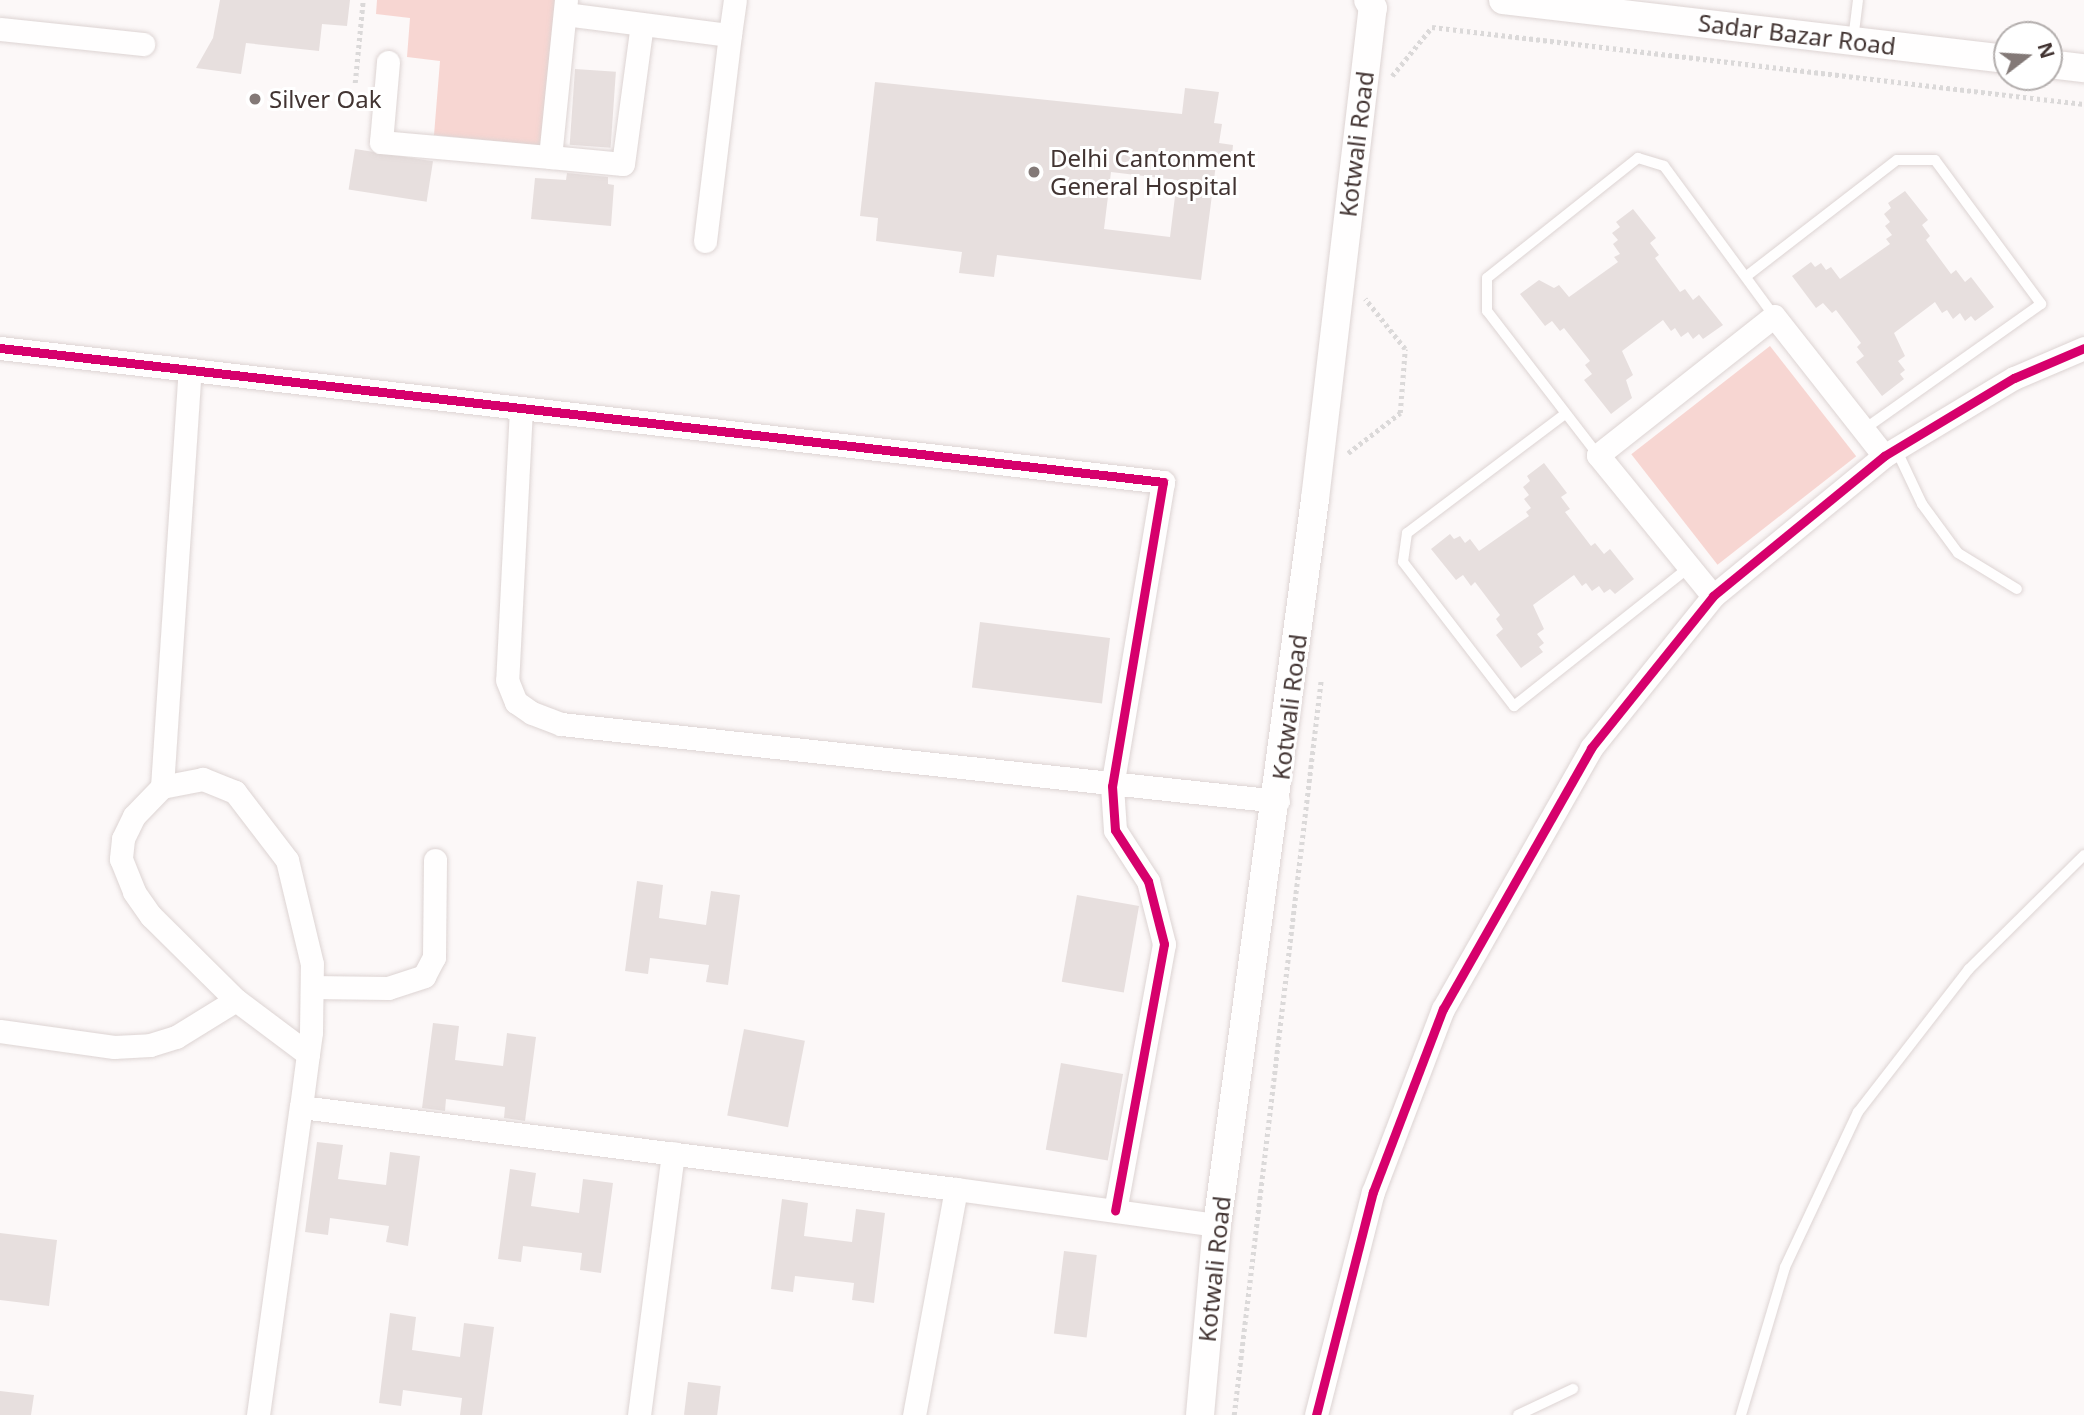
<!DOCTYPE html>
<style>
body{margin:0}
#map{position:relative;width:2084px;height:1415px;overflow:hidden;background:#fcf8f8;font-family:"Noto Sans",sans-serif}
div>[style]{position:absolute}
.green>*{inset:0;background:#f7d6d2;transform-origin:0 0}
.building>*{inset:0;background:#e7dfde;transform-origin:0 0}
.path>*{height:4.5px;margin-top:-2.25px;transform-origin:0;background:repeating-linear-gradient(90deg,#dbd9d9 0 3.5px,transparent 0 7px)}
.roads{filter:drop-shadow(0 0 2px #ddd4d3) drop-shadow(0 0 2px #ddd4d3)}
.service>*{height:10px;margin:-5px;padding:0 5px;transform-origin:5px;border-radius:5px;background:#fffefe}
.minor>*{height:23px;margin:-11.5px;padding:0 11.5px;transform-origin:11.5px;border-radius:11.5px;background:#fffefe}
.tertiary>*{height:28px;margin:-14px;padding:0 14px;transform-origin:14px;border-radius:14px;background:#fffefe}
.cycleway>*{height:9px;margin:-4.5px;padding:0 4.5px;transform-origin:4.5px;border-radius:4.5px;background:#d6006c}
.dots>*{width:19px;height:19px;translate:-50% -50%;box-sizing:border-box;border:4px solid #fff;border-radius:50%}
span{translate:-50% -50%;white-space:nowrap;text-align:center;line-height:1.15;-webkit-text-stroke:6px #fff;paint-order:stroke}
.street-label{font-size:24px;color:#423432}
.poi-label{font-size:24px;color:#423432}
.left{translate:0 -50%;text-align:left}
.north{position:absolute;left:1993px;top:21px;width:70px;height:70px;box-sizing:border-box;background:#fff;border:2px solid #b3aead;border-radius:50%;rotate:73deg;font-size:19px;font-weight:700;line-height:28px;text-align:center;color:#423432}
.north::after{content:'';display:block;margin:auto;width:24px;height:32px;background:#837977;clip-path:polygon(50% 0,100% 100%,50% 72%,0 100%)}
</style>
<div id="map">
<div class="green">
<i style="clip-path:polygon(377px 0,557px 0,544px 146px,434px 135px,440px 61px,407px 57px,410px 18px,376px 14px)"></i>
<i style="left:1770px;top:346px;width:140px;height:176px;rotate:52deg"></i>
</div>
<div class="building">
<i style="clip-path:polygon(220px 0,350px 0,347px 26px,322px 24px,319px 51px,246px 43px,241px 74px,196px 68px,213px 38px)"></i>
<i style="left:575px;top:69px;width:41px;height:76px;rotate:4deg"></i>
<i style="clip-path:polygon(evenodd,875px 82px,1182px 114px,1185px 88px,1219px 92px,1214px 123px,1222px 124px,1219px 143px,1233px 145px,1231px 166px,1216px 164px,1201px 280px,997px 255px,994px 277px,959px 273px,962px 252px,876px 241px,878px 218px,860px 216px,875px 82px,1111px 172px,1177px 180px,1170px 237px,1104px 229px,1111px 172px)"></i>
<i style="left:355px;top:149px;width:79px;height:41px;rotate:9deg"></i>
<i style="clip-path:polygon(567px 173px,608px 177px,608px 184px,614px 185px,611px 226px,531px 219px,535px 178px,566px 180px)"></i>
<i style="clip-path:polygon(1905px 191px,1928px 220px,1922px 225px,1930px 236px,1926px 240px,1951px 274px,1956px 270px,1965px 282px,1971px 277px,1994px 307px,1975px 321px,1971px 316px,1965px 321px,1960px 313px,1953px 319px,1947px 310px,1942px 313px,1935px 302px,1894px 333px,1905px 356px,1898px 361px,1905px 370px,1900px 374px,1904px 379px,1882px 396px,1856px 362px,1864px 356px,1857px 347px,1861px 343px,1836px 310px,1832px 313px,1823px 303px,1816px 308px,1792px 276px,1811px 262px,1815px 267px,1821px 263px,1826px 270px,1831px 267px,1840px 279px,1890px 244px,1886px 239px,1892px 235px,1885px 226px,1890px 222px,1884px 214px,1891px 208px,1888px 203px)"></i>
<i style="clip-path:polygon(1633px 209px,1656px 238px,1650px 243px,1659px 255px,1655px 258px,1680px 292px,1685px 289px,1693px 300px,1699px 295px,1723px 325px,1703px 339px,1699px 334px,1693px 339px,1688px 332px,1681px 337px,1675px 328px,1671px 331px,1663px 320px,1622px 351px,1633px 375px,1626px 380px,1632px 398px,1611px 414px,1584px 380px,1592px 374px,1585px 365px,1590px 361px,1564px 328px,1560px 331px,1552px 321px,1545px 326px,1520px 294px,1539px 280px,1554px 288px,1559px 285px,1569px 297px,1618px 262px,1614px 257px,1620px 254px,1613px 244px,1618px 240px,1612px 233px,1620px 227px,1616px 222px)"></i>
<i style="clip-path:polygon(1544px 463px,1567px 493px,1561px 497px,1570px 509px,1565px 512px,1591px 546px,1595px 543px,1604px 554px,1610px 549px,1634px 579px,1615px 594px,1610px 589px,1604px 593px,1599px 586px,1592px 591px,1586px 583px,1582px 586px,1574px 575px,1533px 605px,1544px 629px,1537px 634px,1544px 643px,1539px 647px,1543px 652px,1521px 668px,1496px 635px,1503px 629px,1496px 619px,1500px 615px,1475px 582px,1471px 586px,1463px 575px,1456px 580px,1431px 549px,1450px 534px,1454px 539px,1460px 536px,1465px 543px,1470px 539px,1479px 551px,1529px 516px,1526px 512px,1531px 508px,1524px 499px,1529px 495px,1523px 487px,1530px 481px,1527px 476px)"></i>
<i style="left:980px;top:622px;width:131px;height:66px;rotate:7deg"></i>
<i style="clip-path:polygon(637px 881px,663px 885px,659px 918px,706px 925px,711px 891px,740px 895px,728px 985px,706px 982px,709px 965px,650px 958px,648px 974px,625px 971px)"></i>
<i style="left:1077px;top:895px;width:63px;height:88px;rotate:10deg"></i>
<i style="clip-path:polygon(433px 1023px,459px 1026px,455px 1060px,503px 1066px,507px 1033px,536px 1037px,525px 1121px,504px 1118px,505px 1107px,446px 1099px,445px 1111px,422px 1108px)"></i>
<i style="left:744px;top:1029px;width:62px;height:88px;rotate:11deg"></i>
<i style="left:1061px;top:1063px;width:63px;height:88px;rotate:10deg"></i>
<i style="clip-path:polygon(317px 1142px,343px 1145px,338px 1179px,386px 1185px,390px 1152px,420px 1156px,408px 1246px,386px 1242px,389px 1226px,330px 1218px,328px 1235px,305px 1232px)"></i>
<i style="clip-path:polygon(510px 1169px,536px 1173px,531px 1206px,579px 1213px,583px 1179px,613px 1183px,601px 1273px,580px 1270px,582px 1253px,523px 1246px,521px 1262px,498px 1259px)"></i>
<i style="clip-path:polygon(782px 1199px,808px 1203px,804px 1236px,852px 1242px,856px 1209px,885px 1213px,874px 1303px,852px 1300px,854px 1283px,795px 1276px,793px 1292px,771px 1289px)"></i>
<i style="clip-path:polygon(0 1233px,57px 1240px,49px 1306px,0 1300px)"></i>
<i style="left:1064px;top:1251px;width:33px;height:83px;rotate:7deg"></i>
<i style="clip-path:polygon(390px 1313px,416px 1317px,412px 1350px,460px 1357px,464px 1323px,494px 1327px,482px 1415px,460px 1415px,462px 1398px,403px 1390px,401px 1406px,379px 1403px)"></i>
<i style="left:688px;top:1382px;width:33px;height:33px;rotate:7deg"></i>
<i style="clip-path:polygon(0 1391px,34px 1395px,31px 1415px,0 1415px)"></i>
</div>
<div class="path">
<i style="left:1392px;top:76px;width:63px;rotate:-50.8deg"></i>
<i style="left:1432px;top:27px;width:657px;rotate:6.74deg"></i>
<i style="left:355px;top:83px;width:83px;rotate:-84.5deg"></i>
<i style="left:1348px;top:453px;width:66px;rotate:-37.6deg"></i>
<i style="left:1400px;top:413px;width:64px;rotate:-85.5deg"></i>
<i style="left:1405px;top:349px;width:64px;rotate:-128.7deg"></i>
<i style="left:1234px;top:1415px;width:740px;rotate:-83.25deg"></i>
</div>
<div class="roads">
<div class="service">
<i style="left:1853px;top:40px;width:40px;rotate:-82.9deg"></i>
<i style="left:1748px;top:275px;width:188px;rotate:-37.7deg"></i>
<i style="left:1897px;top:160px;width:38px"></i>
<i style="left:1935px;top:160px;width:179px;rotate:53.6deg"></i>
<i style="left:2041px;top:304px;width:218px;rotate:144.7deg"></i>
<i style="left:1565px;top:414px;width:198px;rotate:143deg"></i>
<i style="left:1407px;top:533px;width:29px;rotate:98deg"></i>
<i style="left:1403px;top:562px;width:182px;rotate:52.4deg"></i>
<i style="left:1514px;top:706px;width:221px;rotate:-38.4deg"></i>
<i style="left:1896px;top:449px;width:61px;rotate:64.7deg"></i>
<i style="left:1922px;top:504px;width:61px;rotate:53.7deg"></i>
<i style="left:1958px;top:553px;width:69px;rotate:31.4deg"></i>
<i style="left:1598px;top:455px;width:182px;rotate:-127.6deg"></i>
<i style="left:1487px;top:311px;width:33px;rotate:-90deg"></i>
<i style="left:1487px;top:278px;width:193px;rotate:-38.5deg"></i>
<i style="left:1638px;top:158px;width:27px;rotate:17deg"></i>
<i style="left:1664px;top:166px;width:186px;rotate:53.7deg"></i>
<i style="left:1518px;top:1415px;width:61px;rotate:-25.3deg"></i>
<i style="left:1741px;top:1415px;width:154px;rotate:-73.4deg"></i>
<i style="left:1785px;top:1267px;width:171px;rotate:-64.8deg"></i>
<i style="left:1858px;top:1112px;width:181px;rotate:-52.2deg"></i>
<i style="left:1969px;top:969px;width:162px;rotate:-44.7deg"></i>
</div>
<div class="minor">
<i style="left:565px;top:14px;width:166px;rotate:7.3deg"></i>
<i style="left:730px;top:35px;width:35px;rotate:-82deg"></i>
<i style="left:0;top:29px;width:144px;rotate:6deg"></i>
<i style="left:388px;top:62px;width:80px;rotate:95deg"></i>
<i style="left:381px;top:142px;width:170px;rotate:5.1deg"></i>
<i style="left:550px;top:157px;width:158px;rotate:-84.2deg"></i>
<i style="left:550px;top:157px;width:73px;rotate:5.5deg"></i>
<i style="left:623px;top:164px;width:141px;rotate:-82.3deg"></i>
<i style="left:705px;top:241px;width:208px;rotate:-83.1deg"></i>
<i style="left:0;top:348px;width:1171px;rotate:6.57deg"></i>
<i style="left:1163px;top:482px;width:308px;rotate:99.5deg"></i>
<i style="left:1112px;top:786px;width:44px;rotate:86.1deg"></i>
<i style="left:1115px;top:830px;width:61px;rotate:57.1deg"></i>
<i style="left:1148px;top:881px;width:65px;rotate:75.7deg"></i>
<i style="left:1164px;top:944px;width:271px;rotate:100.4deg"></i>
<i style="left:521px;top:408px;width:272px;rotate:92.9deg"></i>
<i style="left:507px;top:680px;width:24px;rotate:68deg"></i>
<i style="left:516px;top:702px;width:19px;rotate:35deg"></i>
<i style="left:532px;top:713px;width:31px;rotate:21deg"></i>
<i style="left:561px;top:724px;width:721px;rotate:6.13deg"></i>
<i style="left:1713px;top:596px;width:182px;rotate:-129.2deg"></i>
<i style="left:1598px;top:455px;width:224px;rotate:-38.3deg"></i>
<i style="left:1774px;top:316px;width:178px;rotate:51.8deg"></i>
<i style="left:162px;top:787px;width:418px;rotate:-86.2deg"></i>
<i style="left:312px;top:987px;width:76px;rotate:0.8deg"></i>
<i style="left:388px;top:988px;width:38px;rotate:-18deg"></i>
<i style="left:424px;top:976px;width:21px;rotate:-62deg"></i>
<i style="left:434px;top:957px;width:97px;rotate:-89.4deg"></i>
<i style="left:0;top:1031px;width:115px;rotate:8deg"></i>
<i style="left:114px;top:1047px;width:36px;rotate:-3deg"></i>
<i style="left:150px;top:1045px;width:27px;rotate:-17deg"></i>
<i style="left:176px;top:1037px;width:70px;rotate:-31.7deg"></i>
<i style="left:301px;top:1107px;width:660px;rotate:7.14deg"></i>
<i style="left:956px;top:1189px;width:230px;rotate:100.5deg"></i>
<i style="left:956px;top:1189px;width:263px;rotate:7.9deg"></i>
<i style="left:258px;top:1415px;width:311px;rotate:-82.1deg"></i>
<i style="left:301px;top:1107px;width:53px;rotate:-82.5deg"></i>
<i style="left:308px;top:1054px;width:22px;rotate:-82deg"></i>
<i style="left:311px;top:1032px;width:68px;rotate:-89.2deg"></i>
<i style="left:312px;top:964px;width:107px;rotate:-103.5deg"></i>
<i style="left:287px;top:860px;width:86px;rotate:-127.4deg"></i>
<i style="left:235px;top:792px;width:35px;rotate:-158deg"></i>
<i style="left:203px;top:779px;width:42px;rotate:169deg"></i>
<i style="left:162px;top:787px;width:40px;rotate:134deg"></i>
<i style="left:134px;top:816px;width:25px;rotate:116deg"></i>
<i style="left:123px;top:839px;width:20px;rotate:96deg"></i>
<i style="left:121px;top:859px;width:35px;rotate:68deg"></i>
<i style="left:134px;top:892px;width:29px;rotate:55deg"></i>
<i style="left:151px;top:916px;width:120px;rotate:44.7deg"></i>
<i style="left:236px;top:1000px;width:90px;rotate:36.9deg"></i>
<i style="left:639px;top:1415px;width:264px;rotate:-82.6deg"></i>
<i style="left:1316px;top:1415px;width:230px;rotate:-75.7deg"></i>
<i style="left:1373px;top:1192px;width:196px;rotate:-69.1deg"></i>
<i style="left:1443px;top:1009px;width:300px;rotate:-60.4deg"></i>
<i style="left:1591px;top:748px;width:195px;rotate:-51.2deg"></i>
<i style="left:1713px;top:596px;width:221px;rotate:-39.3deg"></i>
<i style="left:1884px;top:456px;width:152px;rotate:-31deg"></i>
<i style="left:2014px;top:378px;width:76px;rotate:-23.2deg"></i>
</div>
<div class="tertiary">
<i style="left:1503px;top:0;width:507px;rotate:6.68deg"></i>
<i style="left:2049px;top:64px;width:35px;rotate:7deg"></i>
<i style="left:1200px;top:1415px;width:191px;rotate:-84.9deg"></i>
<i style="left:1217px;top:1225px;width:733px;rotate:-82.31deg"></i>
<i style="left:1315px;top:499px;width:494px;rotate:-83.3deg"></i>
<i style="left:1373px;top:8px;width:9px;rotate:-122deg"></i>
</div>
</div>
<div class="cycleway">
<i style="left:0;top:348px;width:1171px;rotate:6.57deg"></i>
<i style="left:1163px;top:482px;width:308px;rotate:99.5deg"></i>
<i style="left:1112px;top:786px;width:44px;rotate:86.1deg"></i>
<i style="left:1115px;top:830px;width:61px;rotate:57.1deg"></i>
<i style="left:1148px;top:881px;width:65px;rotate:75.7deg"></i>
<i style="left:1164px;top:944px;width:271px;rotate:100.4deg"></i>
<i style="left:1316px;top:1415px;width:230px;rotate:-75.7deg"></i>
<i style="left:1373px;top:1192px;width:196px;rotate:-69.1deg"></i>
<i style="left:1443px;top:1009px;width:300px;rotate:-60.4deg"></i>
<i style="left:1591px;top:748px;width:195px;rotate:-51.2deg"></i>
<i style="left:1713px;top:596px;width:221px;rotate:-39.3deg"></i>
<i style="left:1884px;top:456px;width:152px;rotate:-31deg"></i>
<i style="left:2014px;top:378px;width:76px;rotate:-23.2deg"></i>
</div>
<div class="dots">
<i style="left:255px;top:99px;background:#837977"></i>
<i style="left:1034px;top:172px;background:#837977"></i>
</div>
<div class="street-label">
<span style="left:1797px;top:34px;rotate:7deg">Sadar Bazar Road</span>
<span style="left:1356px;top:144px;rotate:-83deg">Kotwali Road</span>
<span style="left:1289px;top:707px;rotate:-83deg">Kotwali Road</span>
<span style="left:1214px;top:1269px;rotate:-84deg">Kotwali Road</span>
</div>
<div class="poi-label">
<span class="left" style="left:269px;top:99px">Silver Oak</span>
<span class="left" style="left:1050px;top:172px">Delhi Cantonment<br>General Hospital</span>
</div>
<div class="north">N</div>
</div>
